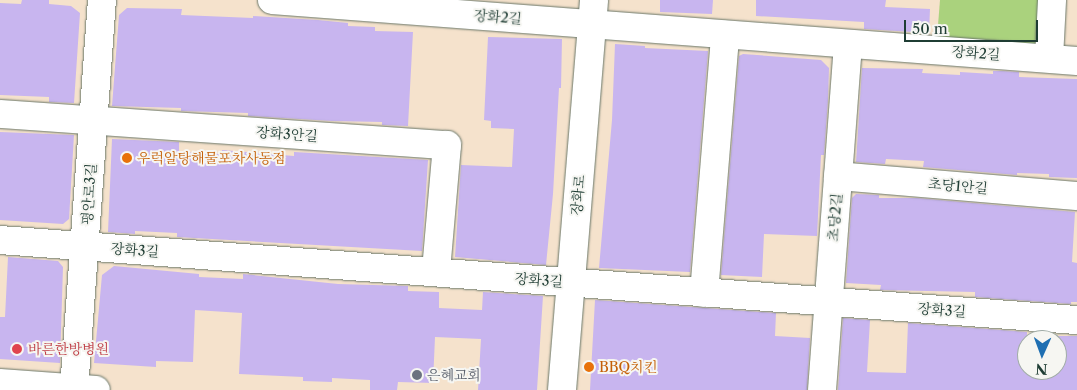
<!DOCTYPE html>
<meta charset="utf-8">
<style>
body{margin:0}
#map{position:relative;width:1077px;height:390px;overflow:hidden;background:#f5e2cc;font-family:"Libre Caslon Text","Noto Serif KR",serif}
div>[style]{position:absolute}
.green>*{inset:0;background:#aad27d}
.building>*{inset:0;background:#c8b5ef}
.roads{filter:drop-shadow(0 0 1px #6a7769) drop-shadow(0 0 1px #6a7769)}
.minor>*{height:28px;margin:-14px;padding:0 14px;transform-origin:14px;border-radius:14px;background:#fff}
.dots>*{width:14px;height:14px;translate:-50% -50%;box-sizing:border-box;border:2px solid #f6f6f2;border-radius:50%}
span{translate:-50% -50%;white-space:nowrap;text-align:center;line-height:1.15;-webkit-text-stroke:4px #f6f6f2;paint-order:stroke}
.street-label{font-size:14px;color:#1f3d34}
.food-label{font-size:14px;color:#c56008}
.left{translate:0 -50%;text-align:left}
.health-label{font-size:14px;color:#be3a42}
.worship-label{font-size:14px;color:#5b616d}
.north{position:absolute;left:1017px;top:330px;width:50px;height:50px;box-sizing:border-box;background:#f6f6f2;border:1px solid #a0aca6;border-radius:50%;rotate:182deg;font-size:14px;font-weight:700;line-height:20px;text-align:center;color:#1f3d34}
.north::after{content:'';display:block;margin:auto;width:18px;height:22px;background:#1f6fb2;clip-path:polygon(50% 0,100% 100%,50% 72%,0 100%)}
.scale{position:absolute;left:904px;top:20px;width:134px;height:22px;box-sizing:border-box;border:2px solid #1f3d34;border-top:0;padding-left:6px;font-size:15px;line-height:18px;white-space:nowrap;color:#1f3d34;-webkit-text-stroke:4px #f6f6f2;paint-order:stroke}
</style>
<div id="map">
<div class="green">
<i style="clip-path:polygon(940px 0,1048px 0,1044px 46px,937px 38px)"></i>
</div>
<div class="building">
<i style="clip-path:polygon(22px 0,49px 0,49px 4px,71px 6px,80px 13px,74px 103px,49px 102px,49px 97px,0 95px,0 3px,21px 4px)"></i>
<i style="clip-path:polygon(660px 0,713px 0,712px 14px,660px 12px)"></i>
<i style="clip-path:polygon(756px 0,886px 0,885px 7px,930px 9px,929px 33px,864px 29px,864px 22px,756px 16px)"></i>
<i style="clip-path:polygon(127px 8px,182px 9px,181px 15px,253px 18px,253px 16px,318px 20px,348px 23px,348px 26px,375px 27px,375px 31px,413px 32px,408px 126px,382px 125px,382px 122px,332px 121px,248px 116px,248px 113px,181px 111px,181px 108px,112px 106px,119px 15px)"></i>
<i style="clip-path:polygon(488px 37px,562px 39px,561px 88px,559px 88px,553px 194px,546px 265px,455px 257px,461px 165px,512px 167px,514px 129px,491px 128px,491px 121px,484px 120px)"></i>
<i style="clip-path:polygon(615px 44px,645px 46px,645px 48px,708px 51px,690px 272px,599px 268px,612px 120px)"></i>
<i style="clip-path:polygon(743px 54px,821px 60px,829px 68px,828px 100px,824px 155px,821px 155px,817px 236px,764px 234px,762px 277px,721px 275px,739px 56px)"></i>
<i style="clip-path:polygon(862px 68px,923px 69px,922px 73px,960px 75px,960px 72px,993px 74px,993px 71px,1002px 71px,1019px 72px,1019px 77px,1077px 79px,1077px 178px,1049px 177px,1049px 174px,1017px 173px,1017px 175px,923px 167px,924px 161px,886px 159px,885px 164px,856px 162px)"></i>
<i style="clip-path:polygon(0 132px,74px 135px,69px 219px,63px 224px,0 220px)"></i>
<i style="clip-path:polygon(112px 139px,179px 142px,179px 152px,222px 154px,222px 150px,294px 156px,294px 152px,428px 160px,422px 251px,177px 237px,177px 233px,135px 231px,135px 234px,108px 232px)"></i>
<i style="clip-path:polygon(856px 194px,879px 195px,879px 198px,917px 198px,1075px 212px,1072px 262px,1077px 263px,1077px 302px,1071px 302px,1071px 304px,975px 297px,975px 292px,880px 290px,881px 285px,846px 283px,852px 198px)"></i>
<i style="clip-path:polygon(8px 257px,58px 261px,63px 267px,60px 363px,0 359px,0 317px,5px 317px)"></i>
<i style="clip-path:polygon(114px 266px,199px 274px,199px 277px,243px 279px,243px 274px,338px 284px,408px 286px,408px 291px,439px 292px,439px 308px,482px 310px,483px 292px,543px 296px,537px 390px,478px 390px,481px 339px,435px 337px,433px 383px,398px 382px,397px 390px,370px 390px,370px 380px,332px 378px,332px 382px,303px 381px,303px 377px,239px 374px,242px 313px,195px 310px,193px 362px,156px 361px,156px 367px,94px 363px,102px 275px)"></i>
<i style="clip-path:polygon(595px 300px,776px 313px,775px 336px,810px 338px,807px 390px,590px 390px)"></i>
<i style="clip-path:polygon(843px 318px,870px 320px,867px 372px,906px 373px,908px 323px,1027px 332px,1027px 370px,1057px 370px,1057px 336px,1077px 336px,1077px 390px,838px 390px)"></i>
</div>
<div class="roads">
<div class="minor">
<i style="left:272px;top:0;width:807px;rotate:4.33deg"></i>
<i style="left:1049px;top:58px;width:58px;rotate:-87deg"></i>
<i style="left:0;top:114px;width:448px;rotate:4deg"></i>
<i style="left:447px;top:145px;width:127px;rotate:95deg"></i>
<i style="left:838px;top:176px;width:240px;rotate:4.8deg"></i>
<i style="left:0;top:240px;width:1080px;rotate:4.25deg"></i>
<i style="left:704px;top:293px;width:259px;rotate:-85.3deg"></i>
<i style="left:0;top:383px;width:96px;rotate:4.2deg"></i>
<i style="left:74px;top:390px;width:391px;rotate:-85.9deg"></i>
<i style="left:562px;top:390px;width:391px;rotate:-85.3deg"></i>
<i style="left:822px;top:390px;width:346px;rotate:-85.7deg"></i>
</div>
</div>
<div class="dots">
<i style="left:127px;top:158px;background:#e8710a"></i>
<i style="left:17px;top:349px;background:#e0444e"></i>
<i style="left:589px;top:367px;background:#e8710a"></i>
<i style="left:417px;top:375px;background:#6b7280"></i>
</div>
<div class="street-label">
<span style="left:498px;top:17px;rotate:5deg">장화2길</span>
<span style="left:976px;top:53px;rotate:4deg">장화2길</span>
<span style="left:287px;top:134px;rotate:4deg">장화3안길</span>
<span style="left:958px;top:186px;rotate:5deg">초당1안길</span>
<span style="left:89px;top:194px;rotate:-86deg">평안로3길</span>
<span style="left:578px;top:195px;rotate:-85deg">장화로</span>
<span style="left:835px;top:217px;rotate:-85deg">초당2길</span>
<span style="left:135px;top:250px;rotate:4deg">장화3길</span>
<span style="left:539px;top:280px;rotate:4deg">장화3길</span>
<span style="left:942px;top:310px;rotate:4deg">장화3길</span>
</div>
<div class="food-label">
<span class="left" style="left:137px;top:158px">우럭알탕해물포차사동점</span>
<span class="left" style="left:599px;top:367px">BBQ치킨</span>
</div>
<div class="health-label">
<span class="left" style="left:28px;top:349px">바른한방병원</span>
</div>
<div class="worship-label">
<span class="left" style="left:427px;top:375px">은혜교회</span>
</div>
<div class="north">N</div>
<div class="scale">50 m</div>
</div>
